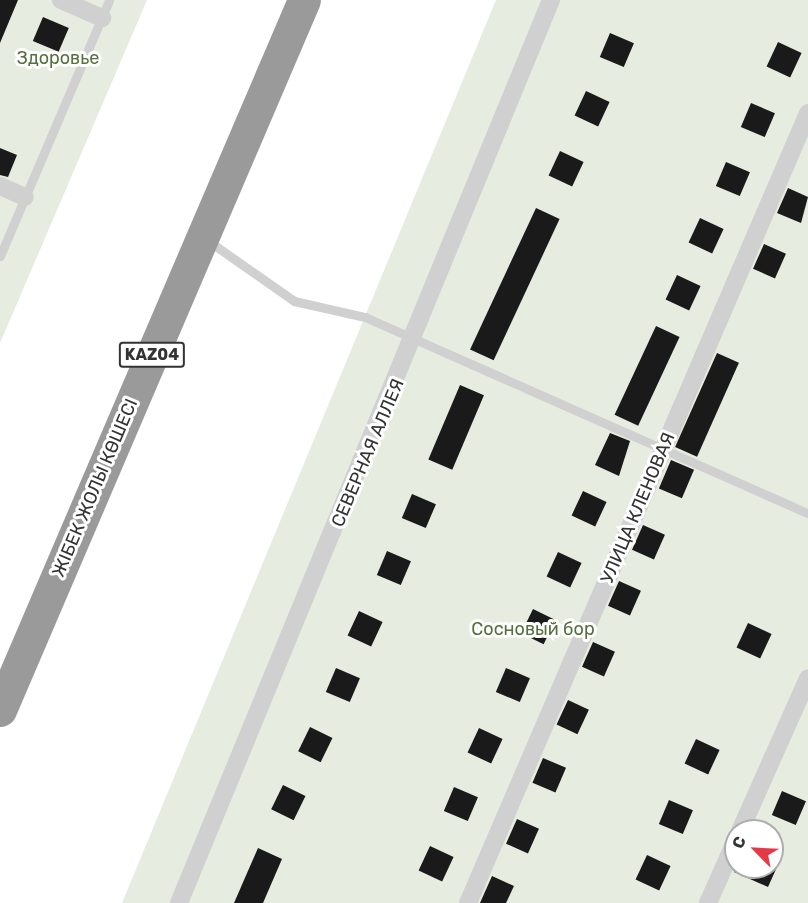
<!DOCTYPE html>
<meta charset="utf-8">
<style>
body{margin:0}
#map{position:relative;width:808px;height:903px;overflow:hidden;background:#fff;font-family:Rubik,sans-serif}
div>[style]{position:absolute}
.green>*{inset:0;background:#e6ecdf}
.building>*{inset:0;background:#1a1a1a;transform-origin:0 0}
.lane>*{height:9px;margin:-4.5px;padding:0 4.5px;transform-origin:4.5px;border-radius:4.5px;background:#d0d0d0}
.street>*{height:18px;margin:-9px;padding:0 9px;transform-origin:9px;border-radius:9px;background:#d0d0d0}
.highway>*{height:33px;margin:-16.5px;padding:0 16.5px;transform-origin:16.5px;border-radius:16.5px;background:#9a9a9a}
span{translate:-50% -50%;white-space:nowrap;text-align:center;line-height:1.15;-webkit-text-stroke:6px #fff;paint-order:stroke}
.shield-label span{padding:2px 4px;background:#fff;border:2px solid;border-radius:4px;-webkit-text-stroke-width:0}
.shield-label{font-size:16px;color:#333;font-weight:700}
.park-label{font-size:18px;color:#56703f}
.street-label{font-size:18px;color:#333}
.north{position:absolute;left:724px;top:819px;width:60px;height:60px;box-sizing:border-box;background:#fff;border:2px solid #adadad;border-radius:50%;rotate:294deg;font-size:16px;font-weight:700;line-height:24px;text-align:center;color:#333}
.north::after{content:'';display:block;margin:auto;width:21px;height:27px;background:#e63946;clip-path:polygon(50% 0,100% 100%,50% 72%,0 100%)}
</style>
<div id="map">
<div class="green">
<i style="clip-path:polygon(0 0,147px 0,0 343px)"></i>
<i style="clip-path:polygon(evenodd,496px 0,808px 0,808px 903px,122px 903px,496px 0,736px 831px,772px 831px,772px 867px,736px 867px,736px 831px)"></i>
</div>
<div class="building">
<i style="clip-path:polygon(0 0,18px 0,0 43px)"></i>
<i style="left:43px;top:17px;width:28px;height:26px;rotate:23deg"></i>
<i style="left:610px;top:33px;width:26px;height:26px;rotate:23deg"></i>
<i style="left:778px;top:42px;width:26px;height:27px;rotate:25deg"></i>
<i style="left:586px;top:91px;width:26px;height:27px;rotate:25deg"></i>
<i style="left:751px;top:103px;width:26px;height:26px;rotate:23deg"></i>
<i style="clip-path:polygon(0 148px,17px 155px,8px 177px,0 175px)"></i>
<i style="left:560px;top:151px;width:26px;height:27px;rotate:25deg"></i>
<i style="left:726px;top:162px;width:26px;height:26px;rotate:23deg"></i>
<i style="clip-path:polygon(788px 188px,808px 197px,801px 223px,777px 213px)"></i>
<i style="left:536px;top:208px;width:26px;height:156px;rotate:25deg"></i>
<i style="left:700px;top:218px;width:26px;height:27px;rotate:25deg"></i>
<i style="left:764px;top:244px;width:24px;height:27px;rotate:24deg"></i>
<i style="left:677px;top:275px;width:26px;height:27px;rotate:25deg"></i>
<i style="left:656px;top:326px;width:26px;height:98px;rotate:25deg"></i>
<i style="left:717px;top:353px;width:24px;height:103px;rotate:24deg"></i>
<i style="left:460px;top:385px;width:26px;height:81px;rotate:23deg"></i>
<i style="clip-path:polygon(610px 433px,630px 441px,619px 476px,595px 465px)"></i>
<i style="left:671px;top:460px;width:25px;height:31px;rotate:23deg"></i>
<i style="left:583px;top:491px;width:26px;height:27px;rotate:25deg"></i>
<i style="left:412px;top:494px;width:26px;height:26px;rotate:23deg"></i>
<i style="left:643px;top:525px;width:24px;height:27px;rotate:24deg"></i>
<i style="left:387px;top:551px;width:26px;height:26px;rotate:23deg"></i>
<i style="left:558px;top:552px;width:26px;height:27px;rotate:25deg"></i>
<i style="left:619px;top:581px;width:24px;height:27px;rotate:24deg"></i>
<i style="left:533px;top:609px;width:25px;height:27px;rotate:26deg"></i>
<i style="left:359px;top:611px;width:26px;height:27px;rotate:25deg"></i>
<i style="left:748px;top:623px;width:26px;height:27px;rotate:25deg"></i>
<i style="left:593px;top:642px;width:24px;height:27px;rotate:24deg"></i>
<i style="left:336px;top:668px;width:26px;height:26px;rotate:23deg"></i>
<i style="left:506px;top:668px;width:26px;height:26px;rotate:23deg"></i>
<i style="left:568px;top:700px;width:23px;height:27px;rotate:25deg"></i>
<i style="left:310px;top:727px;width:25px;height:27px;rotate:26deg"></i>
<i style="left:479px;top:728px;width:26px;height:27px;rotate:25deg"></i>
<i style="left:696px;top:739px;width:26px;height:27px;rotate:25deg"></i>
<i style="left:543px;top:758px;width:25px;height:27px;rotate:23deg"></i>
<i style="left:283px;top:785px;width:25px;height:27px;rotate:26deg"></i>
<i style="left:454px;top:787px;width:26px;height:26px;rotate:23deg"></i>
<i style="left:782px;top:791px;width:26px;height:26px;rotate:23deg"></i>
<i style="left:669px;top:800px;width:26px;height:26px;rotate:23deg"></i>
<i style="left:517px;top:819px;width:24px;height:27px;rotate:24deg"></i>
<i style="left:430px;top:846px;width:26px;height:27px;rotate:25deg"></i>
<i style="clip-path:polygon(258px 848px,282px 859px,263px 903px,234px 903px)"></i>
<i style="left:647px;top:855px;width:26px;height:27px;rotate:25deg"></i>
<i style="clip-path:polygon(736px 867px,777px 867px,768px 887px,734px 872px)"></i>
<i style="clip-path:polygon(492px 876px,514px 886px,506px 903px,480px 903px)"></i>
</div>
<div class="lane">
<i style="left:207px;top:240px;width:106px;rotate:35deg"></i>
<i style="left:294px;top:301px;width:73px;rotate:12.7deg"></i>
<i style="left:365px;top:317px;width:484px;rotate:23.9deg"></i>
<i style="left:0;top:256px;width:278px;rotate:-66.9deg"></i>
</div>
<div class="street">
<i style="left:61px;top:0;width:45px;rotate:23.7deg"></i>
<i style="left:0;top:186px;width:27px;rotate:24deg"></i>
<i style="left:740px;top:831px;width:167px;rotate:-66deg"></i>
<i style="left:179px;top:903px;width:977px;rotate:-67.61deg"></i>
<i style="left:468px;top:903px;width:860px;rotate:-66.71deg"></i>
<i style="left:708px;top:903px;width:69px;rotate:-66deg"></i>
</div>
<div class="highway">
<i style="left:0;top:710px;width:772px;rotate:-66.82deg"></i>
</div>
<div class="shield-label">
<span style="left:152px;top:355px">KАZ04</span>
</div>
<div class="park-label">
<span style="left:58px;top:58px">Здоровье</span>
<span style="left:533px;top:629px">Сосновый бор</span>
</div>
<div class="street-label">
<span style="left:368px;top:453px;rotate:-67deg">СЕВЕРНАЯ АЛЛЕЯ</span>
<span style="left:95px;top:488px;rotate:-67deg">ЖІБЕК ЖОЛЫ КӨШЕСІ</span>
<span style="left:638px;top:508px;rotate:-67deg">УЛИЦА КЛЕНОВАЯ</span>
</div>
<div class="north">С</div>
</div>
